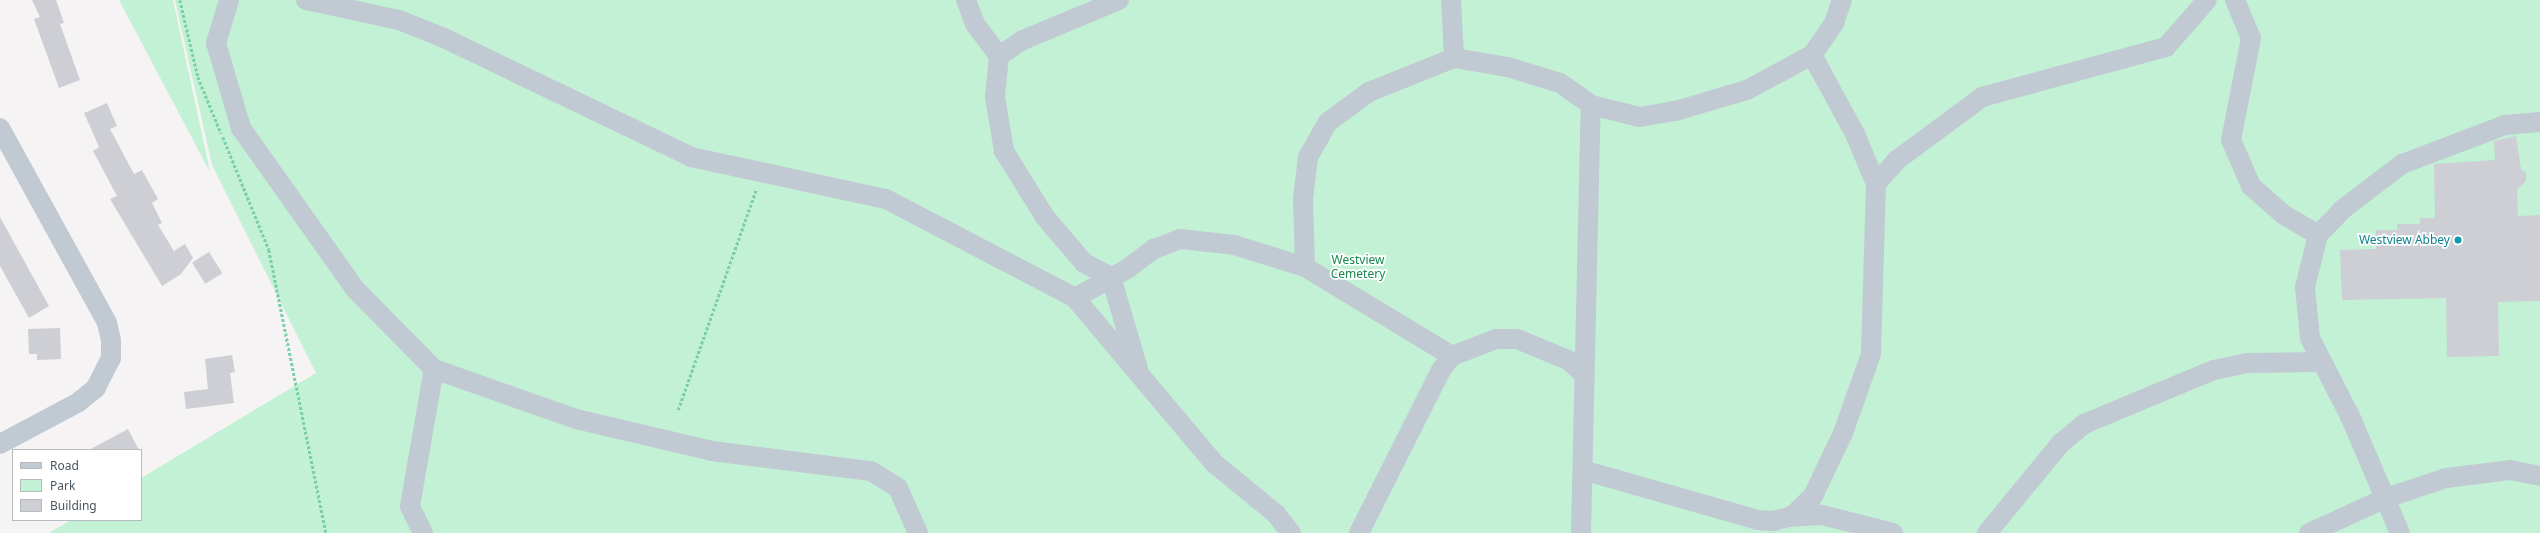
<!DOCTYPE html>
<style>
body{margin:0}
#map{position:relative;width:2540px;height:533px;overflow:hidden;background:#f5f3f3;font-family:"Noto Sans",sans-serif}
div>[style]{position:absolute}
.green>*{inset:0;background:#c3f1d5}
.building>*{inset:0;background:#cdcfd5;transform-origin:0 0}
.path>*{height:2.5px;margin-top:-1.25px;transform-origin:0;background:repeating-linear-gradient(90deg,#7ad0a6 0 3px,transparent 0 5px)}
.minor>*{height:20px;margin:-10px;padding:0 10px;transform-origin:10px;border-radius:10px;background:#c1cad2}
.dots>*{width:11px;height:11px;translate:-50% -50%;box-sizing:border-box;border:2px solid #fff;border-radius:50%}
span{translate:-50% -50%;white-space:nowrap;text-align:center;line-height:1.15;-webkit-text-stroke:3.5px #fff;paint-order:stroke}
.culture-label{font-size:12px;color:#0d838f}
.right{translate:-100% -50%;text-align:right}
.park-label{font-size:12px;color:#17864f}
.legend{position:absolute;left:12px;top:449px;width:130px;height:72px;box-sizing:border-box;background:#fff;border:1px solid #b7bbc0;margin:0;padding:5px 7px;list-style:none;font-size:12px;color:#4a5661}
.legend li{display:flex;align-items:center;gap:8px;height:20px}
.legend b{width:20px;border:1px solid #b7bbc0}
</style>
<div id="map">
<div class="green">
<i style="clip-path:polygon(119px 0,173px 0,210px 172px)"></i>
<i style="clip-path:polygon(175px 0,2540px 0,2540px 533px,49px 533px,71px 520px,141px 520px,141px 478px,316px 373px,212px 165px)"></i>
</div>
<div class="building">
<i style="clip-path:polygon(32px 0,56px 0,64px 23px,60px 24px,80px 80px,59px 88px,34px 19px,40px 17px)"></i>
<i style="clip-path:polygon(107px 103px,117px 126px,110px 129px,134px 174px,142px 170px,158px 199px,152px 203px,162px 223px,158px 225px,174px 251px,185px 244px,193px 258px,181px 274px,162px 286px,110px 199px,117px 196px,93px 151px,99px 147px,84px 113px)"></i>
<i style="clip-path:polygon(2516px 136px,2521px 169px,2526px 173px,2526px 181px,2517px 190px,2518px 216px,2540px 215px,2540px 301px,2498px 302px,2499px 356px,2447px 357px,2446px 298px,2342px 300px,2340px 250px,2376px 249px,2376px 230px,2397px 230px,2397px 224px,2420px 224px,2420px 218px,2435px 218px,2434px 164px,2495px 160px,2494px 141px)"></i>
<i style="clip-path:polygon(0 217px,49px 306px,29px 318px,0 266px)"></i>
<i style="left:209px;top:252px;width:25px;height:20px;rotate:58deg"></i>
<i style="clip-path:polygon(60px 328px,61px 359px,37px 360px,37px 354px,29px 354px,28px 329px)"></i>
<i style="clip-path:polygon(232px 355px,235px 372px,230px 373px,234px 403px,186px 409px,184px 392px,208px 389px,205px 359px)"></i>
<i style="clip-path:polygon(128px 429px,139px 450px,89px 450px)"></i>
</div>
<div class="path">
<i style="left:180px;top:0;width:79px;rotate:76.8deg"></i>
<i style="left:198px;top:77px;width:61px;rotate:67.7deg"></i>
<i style="left:223px;top:137px;width:122px;rotate:67.8deg"></i>
<i style="left:269px;top:250px;width:289px;rotate:78.6deg"></i>
<i style="left:678px;top:410px;width:233px;rotate:-70.5deg"></i>
</div>
<div class="minor">
<i style="left:229px;top:0;width:45px;rotate:106.8deg"></i>
<i style="left:216px;top:43px;width:89px;rotate:73.6deg"></i>
<i style="left:241px;top:128px;width:197px;rotate:54.7deg"></i>
<i style="left:355px;top:289px;width:112px;rotate:45.4deg"></i>
<i style="left:434px;top:369px;width:151px;rotate:19.4deg"></i>
<i style="left:576px;top:419px;width:140px;rotate:13.2deg"></i>
<i style="left:712px;top:451px;width:160px;rotate:7.2deg"></i>
<i style="left:871px;top:471px;width:32px;rotate:32deg"></i>
<i style="left:898px;top:488px;width:49px;rotate:66deg"></i>
<i style="left:306px;top:0;width:95px;rotate:12.1deg"></i>
<i style="left:399px;top:20px;width:48px;rotate:21.8deg"></i>
<i style="left:444px;top:38px;width:274px;rotate:25.7deg"></i>
<i style="left:691px;top:157px;width:199px;rotate:12.2deg"></i>
<i style="left:886px;top:199px;width:213px;rotate:27.6deg"></i>
<i style="left:1075px;top:298px;width:217px;rotate:49.9deg"></i>
<i style="left:1215px;top:464px;width:79px;rotate:39.3deg"></i>
<i style="left:1276px;top:514px;width:24px;rotate:52deg"></i>
<i style="left:966px;top:0;width:26px;rotate:69deg"></i>
<i style="left:975px;top:24px;width:40px;rotate:53deg"></i>
<i style="left:999px;top:56px;width:41px;rotate:95.6deg"></i>
<i style="left:995px;top:97px;width:55px;rotate:80.5deg"></i>
<i style="left:1004px;top:151px;width:78px;rotate:58.2deg"></i>
<i style="left:1045px;top:217px;width:60px;rotate:49.7deg"></i>
<i style="left:1084px;top:263px;width:30px;rotate:27deg"></i>
<i style="left:1111px;top:277px;width:96px;rotate:73.6deg"></i>
<i style="left:1451px;top:0;width:58px;rotate:87deg"></i>
<i style="left:2235px;top:0;width:41px;rotate:67.2deg"></i>
<i style="left:2251px;top:38px;width:104px;rotate:101.1deg"></i>
<i style="left:2231px;top:140px;width:50px;rotate:66.5deg"></i>
<i style="left:2251px;top:186px;width:44px;rotate:41.3deg"></i>
<i style="left:2284px;top:215px;width:39px;rotate:30deg"></i>
<i style="left:2318px;top:235px;width:54px;rotate:104deg"></i>
<i style="left:2305px;top:287px;width:51px;rotate:84.4deg"></i>
<i style="left:2310px;top:338px;width:88px;rotate:62.9deg"></i>
<i style="left:2350px;top:416px;width:127px;rotate:66.9deg"></i>
<i style="left:1812px;top:55px;width:39px;rotate:-55deg"></i>
<i style="left:1834px;top:23px;width:24px;rotate:-71deg"></i>
<i style="left:999px;top:56px;width:29px;rotate:-34deg"></i>
<i style="left:1023px;top:40px;width:104px;rotate:-22.6deg"></i>
<i style="left:0;top:128px;width:222px;rotate:61.2deg"></i>
<i style="left:107px;top:323px;width:17px;rotate:77deg"></i>
<i style="left:111px;top:340px;width:18px;rotate:90deg"></i>
<i style="left:111px;top:358px;width:34px;rotate:117deg"></i>
<i style="left:96px;top:388px;width:22px;rotate:141deg"></i>
<i style="left:79px;top:402px;width:89px;rotate:152deg"></i>
<i style="left:1876px;top:184px;width:32px;rotate:-49deg"></i>
<i style="left:1897px;top:160px;width:106px;rotate:-36.5deg"></i>
<i style="left:1982px;top:97px;width:191px;rotate:-15.2deg"></i>
<i style="left:2166px;top:47px;width:62px;rotate:-48.9deg"></i>
<i style="left:2318px;top:235px;width:36px;rotate:-46deg"></i>
<i style="left:2343px;top:209px;width:74px;rotate:-37.3deg"></i>
<i style="left:2402px;top:164px;width:110px;rotate:-20.7deg"></i>
<i style="left:2505px;top:125px;width:35px;rotate:-5deg"></i>
<i style="left:1305px;top:267px;width:68px;rotate:-91.7deg"></i>
<i style="left:1303px;top:199px;width:42px;rotate:-83.2deg"></i>
<i style="left:1308px;top:157px;width:40px;rotate:-60.3deg"></i>
<i style="left:1328px;top:122px;width:51px;rotate:-36.2deg"></i>
<i style="left:1369px;top:92px;width:92px;rotate:-21.8deg"></i>
<i style="left:1454px;top:58px;width:55px;rotate:9.5deg"></i>
<i style="left:1508px;top:67px;width:54px;rotate:17.1deg"></i>
<i style="left:1560px;top:83px;width:38px;rotate:35deg"></i>
<i style="left:1075px;top:298px;width:60px;rotate:-29.1deg"></i>
<i style="left:1127px;top:269px;width:34px;rotate:-37deg"></i>
<i style="left:1154px;top:249px;width:28px;rotate:-21deg"></i>
<i style="left:1180px;top:239px;width:54px;rotate:6.3deg"></i>
<i style="left:1234px;top:245px;width:74px;rotate:17.2deg"></i>
<i style="left:1305px;top:267px;width:172px;rotate:31.2deg"></i>
<i style="left:1790px;top:517px;width:32px;rotate:-4deg"></i>
<i style="left:1822px;top:515px;width:73px;rotate:14.2deg"></i>
<i style="left:423px;top:533px;width:30px;rotate:-116deg"></i>
<i style="left:410px;top:506px;width:139px;rotate:-80.1deg"></i>
<i style="left:1359px;top:533px;width:182px;rotate:-63.3deg"></i>
<i style="left:1441px;top:370px;width:18px;rotate:-52deg"></i>
<i style="left:1452px;top:356px;width:47px;rotate:-21.1deg"></i>
<i style="left:1496px;top:339px;width:21px"></i>
<i style="left:1517px;top:339px;width:55px;rotate:22.4deg"></i>
<i style="left:1568px;top:360px;width:20px;rotate:41deg"></i>
<i style="left:1581px;top:533px;width:428px;rotate:-88.7deg"></i>
<i style="left:1591px;top:105px;width:50px;rotate:13.8deg"></i>
<i style="left:1640px;top:117px;width:40px;rotate:-10deg"></i>
<i style="left:1679px;top:110px;width:71px;rotate:-16.4deg"></i>
<i style="left:1747px;top:90px;width:74px;rotate:-28.3deg"></i>
<i style="left:1812px;top:55px;width:90px;rotate:61.4deg"></i>
<i style="left:1855px;top:134px;width:54px;rotate:67.2deg"></i>
<i style="left:1876px;top:184px;width:170px;rotate:91.7deg"></i>
<i style="left:1871px;top:354px;width:84px;rotate:109.5deg"></i>
<i style="left:1843px;top:433px;width:70px;rotate:115.5deg"></i>
<i style="left:1813px;top:496px;width:29px;rotate:136deg"></i>
<i style="left:1792px;top:516px;width:20px;rotate:165deg"></i>
<i style="left:1773px;top:521px;width:15px;rotate:-176deg"></i>
<i style="left:1758px;top:520px;width:182px;rotate:-164.1deg"></i>
<i style="left:1987px;top:533px;width:115px;rotate:-50.6deg"></i>
<i style="left:2060px;top:444px;width:31px;rotate:-40deg"></i>
<i style="left:2084px;top:424px;width:141px;rotate:-22.6deg"></i>
<i style="left:2214px;top:370px;width:34px;rotate:-12deg"></i>
<i style="left:2247px;top:363px;width:73px;rotate:-0.8deg"></i>
<i style="left:2309px;top:533px;width:85px;rotate:-24.4deg"></i>
<i style="left:2386px;top:498px;width:63px;rotate:-18.4deg"></i>
<i style="left:2446px;top:478px;width:64px;rotate:-7.1deg"></i>
<i style="left:2510px;top:470px;width:31px;rotate:11deg"></i>
</div>
<div class="dots">
<i style="left:2458px;top:240px;background:#0f9aa8"></i>
</div>
<div class="culture-label">
<span class="right" style="left:2450px;top:240px">Westview Abbey</span>
</div>
<div class="park-label">
<span style="left:1358px;top:267px">Westview<br>Cemetery</span>
</div>
<ul class="legend">
<li><b style="height:5px;background:#c1cad2"></b>Road</li>
<li><b style="height:11px;background:#c3f1d5"></b>Park</li>
<li><b style="height:11px;background:#cdcfd5"></b>Building</li>
</ul>
</div>
